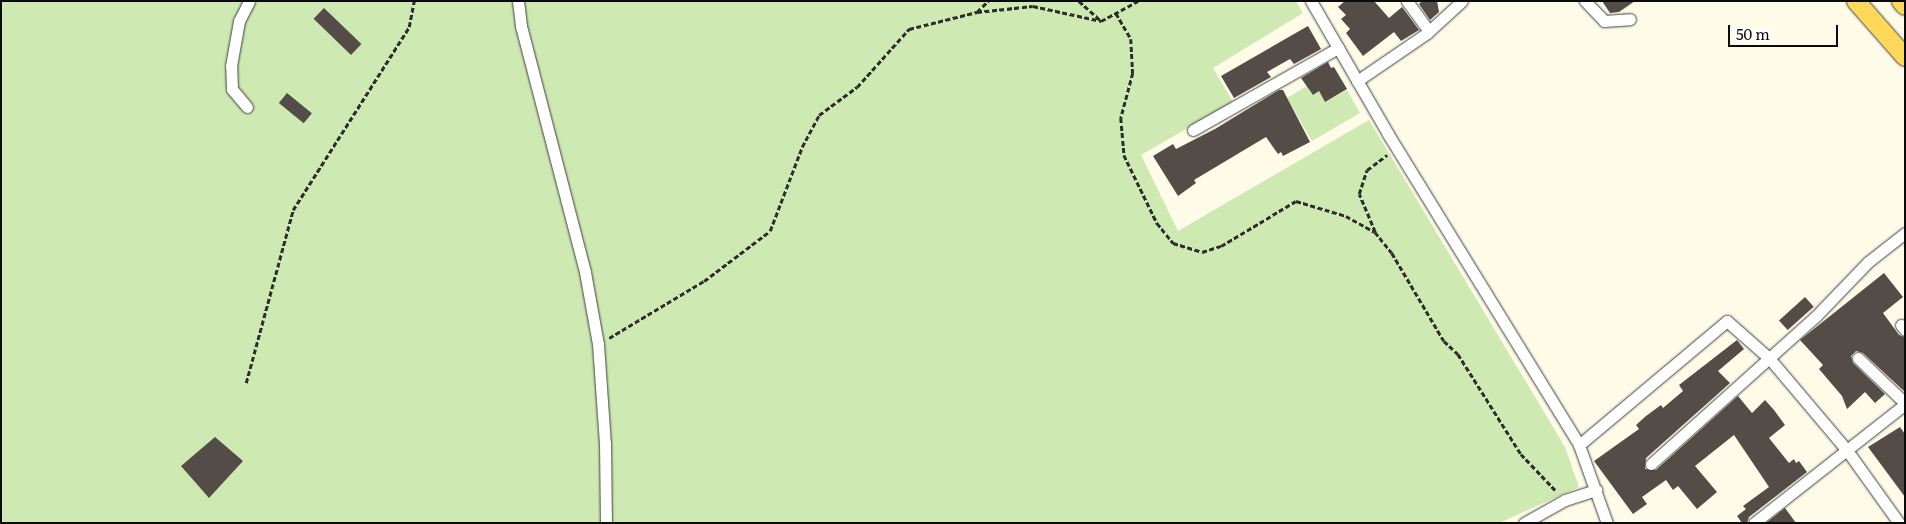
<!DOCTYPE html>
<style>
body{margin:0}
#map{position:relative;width:1906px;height:524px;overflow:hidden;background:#fffbe9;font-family:Literata,serif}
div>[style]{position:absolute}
.green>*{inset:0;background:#ceeab2}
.building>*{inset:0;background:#544c47;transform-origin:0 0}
.path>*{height:2.5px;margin-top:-1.25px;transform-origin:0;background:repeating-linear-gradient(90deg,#2d2d2d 0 5px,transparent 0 7.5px)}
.roads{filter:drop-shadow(0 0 1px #3e3e3e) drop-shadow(0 0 1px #3e3e3e)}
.minor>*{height:11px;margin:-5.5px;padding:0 5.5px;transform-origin:5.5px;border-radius:5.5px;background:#fff}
.primary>*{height:18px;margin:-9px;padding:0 9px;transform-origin:9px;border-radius:9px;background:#fed859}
span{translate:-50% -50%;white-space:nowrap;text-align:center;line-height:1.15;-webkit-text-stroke:5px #fff;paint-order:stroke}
.frame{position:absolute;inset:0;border:2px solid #0b0b0b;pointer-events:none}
.scale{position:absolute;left:1728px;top:25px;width:110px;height:22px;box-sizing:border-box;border:2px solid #0b0b0b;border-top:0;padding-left:6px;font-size:15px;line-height:18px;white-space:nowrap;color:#0b0b0b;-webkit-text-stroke:4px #fff;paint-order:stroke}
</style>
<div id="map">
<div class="green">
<i style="clip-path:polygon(1px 1px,1296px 1px,1303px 13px,1213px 68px,1233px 102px,1141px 155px,1178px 231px,1369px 120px,1565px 447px,1579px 487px,1499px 523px,1px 523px)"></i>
<i style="clip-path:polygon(1307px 86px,1312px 94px,1318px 90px,1325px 102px,1347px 90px,1360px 113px,1312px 141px,1287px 98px)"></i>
</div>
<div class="building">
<i style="clip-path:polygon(1345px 1px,1374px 1px,1389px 18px,1402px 7px,1419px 30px,1401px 41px,1394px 32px,1363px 56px,1346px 33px,1350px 29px,1341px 19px,1346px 15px,1338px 7px)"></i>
<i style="clip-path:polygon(1422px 1px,1437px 1px,1439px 12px,1430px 20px,1419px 4px)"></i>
<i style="clip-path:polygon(1602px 1px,1635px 1px,1619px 12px,1610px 13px)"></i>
<i style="left:324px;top:8px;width:52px;height:15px;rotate:44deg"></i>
<i style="clip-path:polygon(1308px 26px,1321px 49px,1294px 64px,1290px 59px,1267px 72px,1271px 77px,1234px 98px,1221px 76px)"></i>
<i style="clip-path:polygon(1328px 62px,1331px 68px,1334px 67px,1347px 89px,1325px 102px,1319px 91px,1313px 95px,1301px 78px)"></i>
<i style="clip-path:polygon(1279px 90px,1283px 90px,1310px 142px,1283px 156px,1281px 152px,1278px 154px,1266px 137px,1194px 180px,1196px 183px,1178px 196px,1153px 156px,1173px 144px,1176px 149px,1215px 129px)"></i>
<i style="left:287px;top:93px;width:32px;height:13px;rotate:39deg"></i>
<i style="clip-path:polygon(1884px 273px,1903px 297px,1883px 313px,1899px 335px,1905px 337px,1905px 392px,1863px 353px,1856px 351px,1851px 356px,1853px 363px,1885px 394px,1875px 403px,1865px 392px,1847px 409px,1842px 396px,1819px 369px,1823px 365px,1800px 340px)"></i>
<i style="left:1805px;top:297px;width:13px;height:35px;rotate:48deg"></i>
<i style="clip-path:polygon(1737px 340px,1744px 349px,1718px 371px,1730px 383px,1646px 458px,1645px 469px,1656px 470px,1738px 396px,1752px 413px,1765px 400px,1774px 410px,1785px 425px,1769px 438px,1789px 463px,1794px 459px,1796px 463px,1799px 461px,1807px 472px,1749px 517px,1747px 523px,1742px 523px,1737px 516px,1746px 509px,1743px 506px,1769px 487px,1734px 435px,1695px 466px,1717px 492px,1697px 509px,1678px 486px,1673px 490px,1666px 480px,1642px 497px,1647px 504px,1633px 514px,1594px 461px,1639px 429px,1636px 425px,1646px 416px,1661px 405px,1663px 408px,1683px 391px,1679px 385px)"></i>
<i style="clip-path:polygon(1900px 427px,1905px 434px,1905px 497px,1868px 447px)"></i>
<i style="clip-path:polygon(215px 437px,243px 461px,209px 498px,181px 466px)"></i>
<i style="clip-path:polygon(1785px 508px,1796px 523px,1766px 523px)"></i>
</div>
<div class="path">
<i style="left:1079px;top:1px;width:28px;rotate:42deg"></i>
<i style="left:977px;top:12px;width:56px;rotate:-6.1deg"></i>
<i style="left:1033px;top:6px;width:70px;rotate:12.4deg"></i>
<i style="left:1101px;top:21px;width:42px;rotate:-28.4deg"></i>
<i style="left:1116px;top:13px;width:30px;rotate:60deg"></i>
<i style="left:1131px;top:39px;width:34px;rotate:87deg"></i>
<i style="left:1133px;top:73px;width:47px;rotate:104.9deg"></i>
<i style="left:1121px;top:118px;width:37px;rotate:85deg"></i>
<i style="left:1124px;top:155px;width:76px;rotate:64.1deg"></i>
<i style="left:1157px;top:223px;width:26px;rotate:51deg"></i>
<i style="left:1173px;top:243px;width:30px;rotate:17deg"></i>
<i style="left:1202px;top:252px;width:20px;rotate:-18deg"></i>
<i style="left:1221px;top:246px;width:87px;rotate:-31deg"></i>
<i style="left:1296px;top:201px;width:52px;rotate:16.7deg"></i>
<i style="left:1346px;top:216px;width:33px;rotate:29deg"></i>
<i style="left:1375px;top:232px;width:27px;rotate:51deg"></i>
<i style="left:1392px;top:253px;width:102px;rotate:59.4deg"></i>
<i style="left:1444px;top:341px;width:19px;rotate:43deg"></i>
<i style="left:1458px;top:354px;width:118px;rotate:57.8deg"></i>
<i style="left:1521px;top:454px;width:52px;rotate:46.5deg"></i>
<i style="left:1375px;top:232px;width:41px;rotate:-112.8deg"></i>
<i style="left:1359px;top:194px;width:25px;rotate:-72deg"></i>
<i style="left:1367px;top:170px;width:25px;rotate:-37deg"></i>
<i style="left:609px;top:338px;width:111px;rotate:-31deg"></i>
<i style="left:704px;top:281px;width:83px;rotate:-37.1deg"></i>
<i style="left:770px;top:231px;width:90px;rotate:-69.1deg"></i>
<i style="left:802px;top:147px;width:36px;rotate:-62deg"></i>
<i style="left:819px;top:115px;width:47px;rotate:-36.4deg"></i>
<i style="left:857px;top:87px;width:78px;rotate:-48.1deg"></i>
<i style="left:909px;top:29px;width:70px;rotate:-14deg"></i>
<i style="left:977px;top:12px;width:16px;rotate:-45deg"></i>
<i style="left:246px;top:383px;width:179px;rotate:-74.8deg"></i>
<i style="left:293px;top:210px;width:217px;rotate:-57.6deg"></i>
<i style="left:409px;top:27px;width:26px;rotate:-79deg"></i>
</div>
<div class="roads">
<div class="minor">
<i style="left:518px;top:1px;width:25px;rotate:83deg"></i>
<i style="left:521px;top:26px;width:254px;rotate:75.4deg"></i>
<i style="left:585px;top:272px;width:73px;rotate:79.8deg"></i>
<i style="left:598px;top:344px;width:99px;rotate:86deg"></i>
<i style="left:605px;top:443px;width:80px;rotate:89.3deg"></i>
<i style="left:1311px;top:1px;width:154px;rotate:59.9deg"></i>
<i style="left:1388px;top:134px;width:365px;rotate:58.4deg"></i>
<i style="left:1579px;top:445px;width:83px;rotate:70.3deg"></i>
<i style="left:1407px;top:1px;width:37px;rotate:54deg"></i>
<i style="left:1585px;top:1px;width:28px;rotate:46deg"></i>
<i style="left:1604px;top:21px;width:26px;rotate:-4deg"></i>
<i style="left:1357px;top:81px;width:85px;rotate:-34.4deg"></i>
<i style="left:1427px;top:33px;width:47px;rotate:-42.4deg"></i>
<i style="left:247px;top:107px;width:23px;rotate:-130deg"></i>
<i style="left:232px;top:89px;width:23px;rotate:-92deg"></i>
<i style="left:231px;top:66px;width:46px;rotate:-79.9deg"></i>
<i style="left:239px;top:21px;width:22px;rotate:-63deg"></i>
<i style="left:1193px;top:130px;width:167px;rotate:-29.5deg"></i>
<i style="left:1901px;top:325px;width:6px;rotate:51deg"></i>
<i style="left:1858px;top:358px;width:65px;rotate:43.8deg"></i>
<i style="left:1579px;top:445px;width:193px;rotate:-40deg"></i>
<i style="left:1727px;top:321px;width:56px;rotate:41.4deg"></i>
<i style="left:1769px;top:358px;width:119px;rotate:49.8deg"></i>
<i style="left:1846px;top:449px;width:91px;rotate:54.4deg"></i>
<i style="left:1651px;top:464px;width:222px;rotate:-41.9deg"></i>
<i style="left:1816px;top:316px;width:75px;rotate:-46.1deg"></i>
<i style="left:1868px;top:262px;width:47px;rotate:-38.1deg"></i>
<i style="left:1524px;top:523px;width:47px;rotate:-29.3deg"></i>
<i style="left:1565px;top:500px;width:33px;rotate:-18deg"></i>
<i style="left:1754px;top:523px;width:192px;rotate:-38.2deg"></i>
</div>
<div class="primary">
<i style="left:1856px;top:1px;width:74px;rotate:48.8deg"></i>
<i style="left:1901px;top:1px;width:6px;rotate:51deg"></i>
</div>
</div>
<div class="frame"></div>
<div class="scale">50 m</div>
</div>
